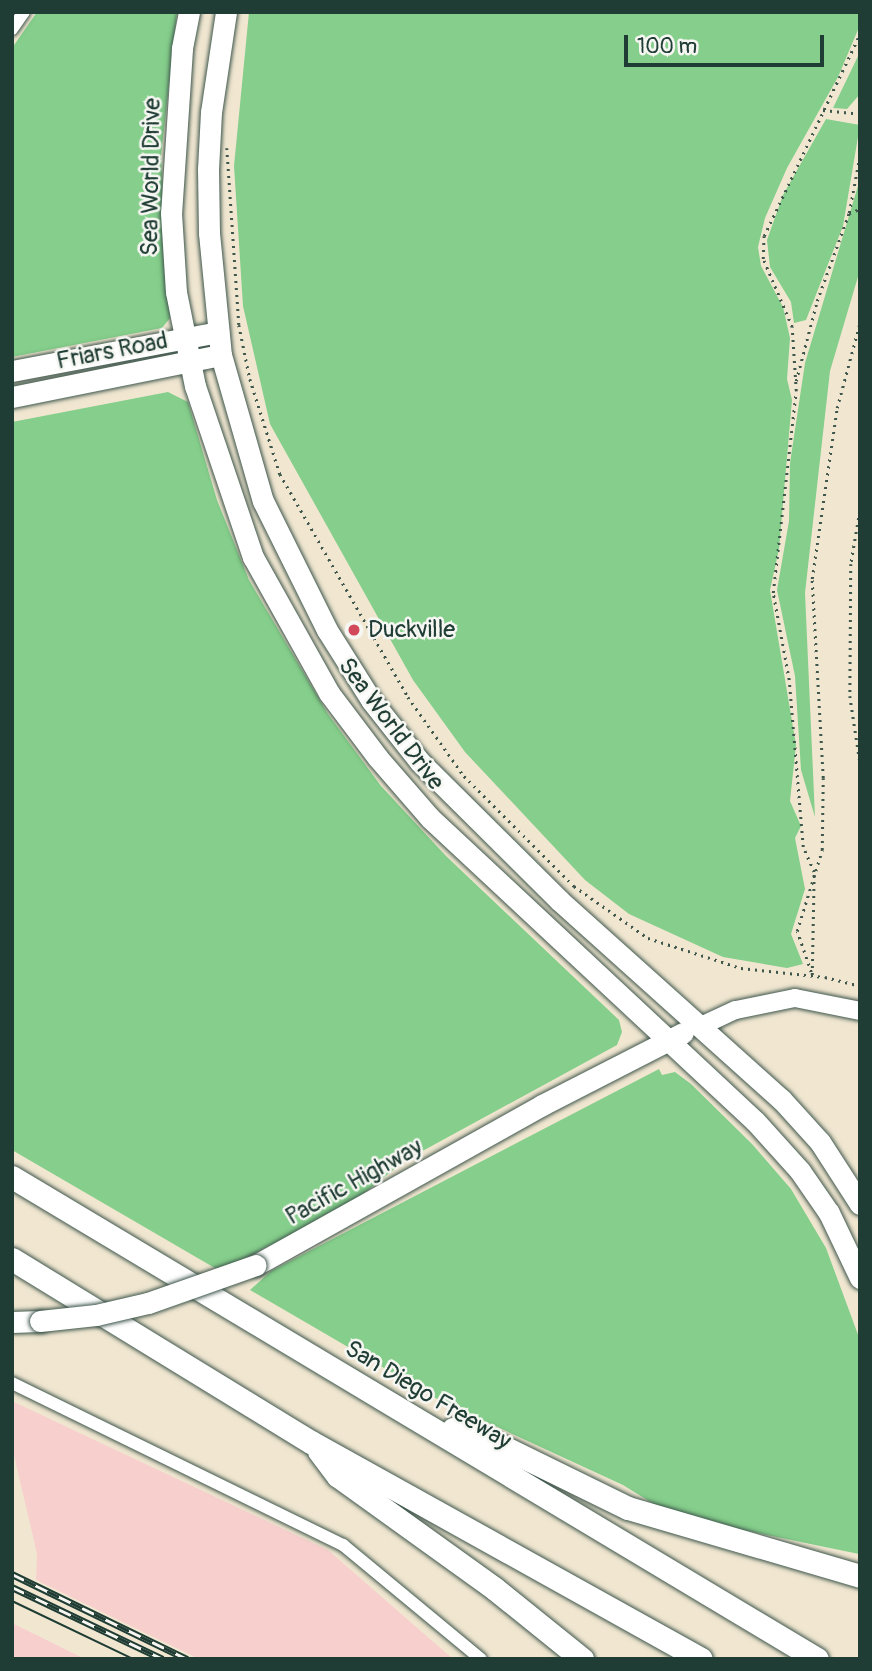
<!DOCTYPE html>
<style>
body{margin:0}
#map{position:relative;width:872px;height:1671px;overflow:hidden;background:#f1e7d1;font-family:Pangolin,sans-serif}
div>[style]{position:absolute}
.built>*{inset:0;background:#f7d0ce}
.green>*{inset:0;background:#85ce8b}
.path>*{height:2.5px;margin-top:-1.25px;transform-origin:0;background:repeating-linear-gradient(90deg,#3e564c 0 2px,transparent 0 7px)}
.roads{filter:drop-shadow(0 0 2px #3e564c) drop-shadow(0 0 2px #3e564c)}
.minor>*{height:12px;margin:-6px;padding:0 6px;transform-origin:6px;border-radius:6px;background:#fff}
.secondary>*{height:18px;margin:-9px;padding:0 9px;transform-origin:9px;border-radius:9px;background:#fff}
.primary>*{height:21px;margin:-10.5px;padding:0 10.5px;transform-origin:10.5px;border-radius:10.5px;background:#fff}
.motorway>*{height:23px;margin:-11.5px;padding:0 11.5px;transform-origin:11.5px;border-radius:11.5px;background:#fff}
.tram>*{height:2px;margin:-1px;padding:0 1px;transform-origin:1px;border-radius:1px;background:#1f3d34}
.rail>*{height:7px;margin-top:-3.5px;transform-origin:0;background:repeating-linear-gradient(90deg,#f6f6f2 0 13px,#1f3d34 0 26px);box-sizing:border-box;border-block:2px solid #1f3d34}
.bridges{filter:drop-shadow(0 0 2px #3e564c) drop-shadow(0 0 2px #3e564c)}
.primary-bridge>*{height:21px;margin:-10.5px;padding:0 10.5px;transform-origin:10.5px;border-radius:10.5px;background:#fff}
.dots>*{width:19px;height:19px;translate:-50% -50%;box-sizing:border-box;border:4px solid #f6f6f2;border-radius:50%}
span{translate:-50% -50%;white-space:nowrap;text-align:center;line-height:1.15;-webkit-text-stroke:5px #f6f6f2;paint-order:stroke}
.street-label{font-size:24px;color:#1f3d34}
.poi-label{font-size:24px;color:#1f3d34}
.left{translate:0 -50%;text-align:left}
.frame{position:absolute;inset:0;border:14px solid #1f3d34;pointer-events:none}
.scale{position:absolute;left:624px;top:35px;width:200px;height:32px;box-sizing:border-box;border:4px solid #1f3d34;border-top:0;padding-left:9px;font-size:21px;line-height:24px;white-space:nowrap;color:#1f3d34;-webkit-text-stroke:5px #f6f6f2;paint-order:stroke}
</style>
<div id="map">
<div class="built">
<i style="clip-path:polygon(12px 1401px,328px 1550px,453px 1659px,199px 1659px,36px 1580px,37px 1554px,12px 1447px)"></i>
<i style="clip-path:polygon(12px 1623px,85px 1659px,12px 1659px)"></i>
</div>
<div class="green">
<i style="clip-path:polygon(37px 12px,177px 12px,161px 156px,170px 318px,162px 328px,12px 357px,12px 48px)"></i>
<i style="clip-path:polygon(249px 12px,860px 12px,860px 25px,838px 77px,787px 168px,765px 218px,758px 247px,761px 266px,783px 307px,790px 338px,787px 379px,792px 400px,779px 549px,770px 590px,796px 745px,790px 801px,801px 826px,795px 838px,805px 889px,791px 934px,803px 964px,787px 968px,723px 957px,629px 914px,585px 880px,465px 752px,413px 680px,270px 424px,243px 306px,234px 166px)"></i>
<i style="clip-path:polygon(860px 52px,860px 94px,847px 109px,833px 108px)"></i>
<i style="clip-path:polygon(826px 119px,860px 125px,843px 226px,806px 320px,794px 323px,791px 302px,770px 267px,767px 240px,783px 195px)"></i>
<i style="clip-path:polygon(860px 179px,860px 270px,830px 371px,805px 593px,815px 817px,801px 770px,795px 676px,777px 590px,789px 521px,790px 463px,805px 363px)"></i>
<i style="clip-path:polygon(168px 392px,188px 402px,217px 500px,249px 580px,328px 714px,381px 786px,446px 856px,619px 1020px,622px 1032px,617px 1045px,406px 1160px,350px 1204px,220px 1271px,12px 1150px,12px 422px)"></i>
<i style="clip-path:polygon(659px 1069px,662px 1075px,675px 1072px,691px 1084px,752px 1144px,791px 1189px,826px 1248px,860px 1340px,859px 1554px,724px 1526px,657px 1506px,623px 1485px,439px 1400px,250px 1290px,271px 1271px)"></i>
</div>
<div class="path">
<i style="left:823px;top:110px;width:37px;rotate:6deg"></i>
<i style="left:227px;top:148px;width:177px;rotate:86.1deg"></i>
<i style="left:239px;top:325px;width:55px;rotate:78.5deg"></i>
<i style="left:250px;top:379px;width:100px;rotate:72.5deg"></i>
<i style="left:280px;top:474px;width:257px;rotate:60.1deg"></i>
<i style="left:408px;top:697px;width:97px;rotate:54.7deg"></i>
<i style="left:464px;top:776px;width:156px;rotate:45deg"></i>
<i style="left:574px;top:886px;width:90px;rotate:35.1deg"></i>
<i style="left:648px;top:938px;width:98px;rotate:17.9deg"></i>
<i style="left:741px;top:968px;width:84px;rotate:6.1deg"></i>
<i style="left:825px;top:977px;width:36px;rotate:14deg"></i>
<i style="left:849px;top:213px;width:12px;rotate:-20deg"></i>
<i style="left:796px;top:381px;width:83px;rotate:-75.3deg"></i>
<i style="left:817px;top:301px;width:94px;rotate:-70deg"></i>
<i style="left:849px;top:213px;width:59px;rotate:-79.3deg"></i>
<i style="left:860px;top:511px;width:54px;rotate:99.6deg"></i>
<i style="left:851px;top:564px;width:132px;rotate:90.4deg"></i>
<i style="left:850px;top:696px;width:67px;rotate:81.4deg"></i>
<i style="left:811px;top:972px;width:43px;rotate:-108.9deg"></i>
<i style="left:797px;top:931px;width:85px;rotate:-72.8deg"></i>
<i style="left:822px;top:850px;width:72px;rotate:-89.2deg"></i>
<i style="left:823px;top:778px;width:199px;rotate:-93.2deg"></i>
<i style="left:812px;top:579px;width:173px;rotate:-81.7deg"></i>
<i style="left:837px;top:408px;width:89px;rotate:-75deg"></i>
<i style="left:812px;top:975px;width:103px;rotate:-88.9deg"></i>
<i style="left:814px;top:872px;width:27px;rotate:-114deg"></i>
<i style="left:803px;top:847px;width:168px;rotate:-94.8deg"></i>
<i style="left:789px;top:680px;width:88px;rotate:-100.4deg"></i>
<i style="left:773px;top:593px;width:203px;rotate:-83.5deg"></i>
<i style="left:796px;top:391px;width:64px;rotate:-93.6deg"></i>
<i style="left:792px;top:327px;width:74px;rotate:-113.1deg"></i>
<i style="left:763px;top:259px;width:23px;rotate:-88deg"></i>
<i style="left:764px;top:236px;width:224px;rotate:-64.6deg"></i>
</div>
<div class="roads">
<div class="minor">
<i style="left:12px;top:29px;width:21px;rotate:-55deg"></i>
<i style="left:12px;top:1383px;width:369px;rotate:26.1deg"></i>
<i style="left:343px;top:1545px;width:179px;rotate:39.6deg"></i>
</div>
<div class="secondary">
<i style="left:701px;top:1026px;width:38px;rotate:-25deg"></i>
<i style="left:736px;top:1010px;width:60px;rotate:-11.5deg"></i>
<i style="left:795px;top:998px;width:66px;rotate:11.3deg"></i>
</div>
<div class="primary">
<i style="left:189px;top:12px;width:38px;rotate:101deg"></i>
<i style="left:182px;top:49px;width:164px;rotate:93.8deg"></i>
<i style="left:171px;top:213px;width:79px;rotate:86.4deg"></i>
<i style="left:176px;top:292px;width:96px;rotate:78.6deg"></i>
<i style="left:195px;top:386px;width:181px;rotate:71.3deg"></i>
<i style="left:253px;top:557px;width:156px;rotate:60.8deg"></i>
<i style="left:329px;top:693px;width:81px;rotate:53deg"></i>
<i style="left:378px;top:758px;width:79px;rotate:49.1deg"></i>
<i style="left:430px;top:818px;width:444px;rotate:43deg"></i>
<i style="left:755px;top:1121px;width:67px;rotate:48deg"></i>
<i style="left:800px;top:1171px;width:51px;rotate:55.4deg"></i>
<i style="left:829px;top:1213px;width:72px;rotate:64.5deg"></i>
<i style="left:226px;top:12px;width:101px;rotate:98.5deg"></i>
<i style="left:211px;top:112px;width:57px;rotate:93deg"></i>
<i style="left:208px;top:169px;width:64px;rotate:89.1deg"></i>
<i style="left:209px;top:233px;width:123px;rotate:84.4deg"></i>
<i style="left:221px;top:355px;width:152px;rotate:74deg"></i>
<i style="left:263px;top:501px;width:144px;rotate:63.6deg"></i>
<i style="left:327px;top:630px;width:83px;rotate:57.8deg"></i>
<i style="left:371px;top:700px;width:79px;rotate:51.7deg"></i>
<i style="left:420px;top:762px;width:197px;rotate:44.8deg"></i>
<i style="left:560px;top:901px;width:297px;rotate:41.9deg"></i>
<i style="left:781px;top:1099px;width:58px;rotate:47.8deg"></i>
<i style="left:820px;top:1142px;width:74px;rotate:57.2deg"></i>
<i style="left:12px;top:371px;width:210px;rotate:-10.7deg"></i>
<i style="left:12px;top:397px;width:213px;rotate:-11.4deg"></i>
<i style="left:256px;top:1265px;width:328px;rotate:-29.2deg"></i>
<i style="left:542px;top:1105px;width:158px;rotate:-27.1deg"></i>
<i style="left:12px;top:1322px;width:28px;rotate:-2deg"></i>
</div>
<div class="motorway">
<i style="left:12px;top:1177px;width:938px;rotate:30.91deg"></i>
<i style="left:12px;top:1259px;width:351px;rotate:31.5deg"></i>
<i style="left:311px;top:1442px;width:446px;rotate:29.1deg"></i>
<i style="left:453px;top:1429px;width:35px;rotate:16deg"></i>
<i style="left:487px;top:1439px;width:157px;rotate:26.1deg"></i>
<i style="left:628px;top:1508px;width:242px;rotate:16.3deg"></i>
<i style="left:319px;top:1451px;width:31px;rotate:53deg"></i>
<i style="left:338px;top:1476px;width:193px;rotate:35.7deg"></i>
<i style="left:495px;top:1589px;width:112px;rotate:38.8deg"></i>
</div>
</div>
<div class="tram">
<i style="left:12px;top:1601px;width:134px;rotate:25.6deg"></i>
</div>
<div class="rail">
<i style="left:12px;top:1574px;width:195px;rotate:25.9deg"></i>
<i style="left:12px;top:1587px;width:167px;rotate:25.5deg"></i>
</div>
<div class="bridges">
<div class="primary-bridge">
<i style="left:40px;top:1321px;width:56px;rotate:-6.1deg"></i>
<i style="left:96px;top:1315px;width:53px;rotate:-13deg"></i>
<i style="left:148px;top:1303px;width:114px;rotate:-19.4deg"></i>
</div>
</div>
<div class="dots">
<i style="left:354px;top:630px;background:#d1495b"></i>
</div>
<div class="street-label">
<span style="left:151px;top:177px;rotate:-89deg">Sea World Drive</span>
<span style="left:112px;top:351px;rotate:-11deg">Friars Road</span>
<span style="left:391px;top:724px;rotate:53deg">Sea World Drive</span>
<span style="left:354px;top:1182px;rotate:-29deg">Pacific Highway</span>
<span style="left:428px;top:1395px;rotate:31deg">San Diego Freeway</span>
</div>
<div class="poi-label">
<span class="left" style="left:368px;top:630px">Duckville</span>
</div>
<div class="frame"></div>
<div class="scale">100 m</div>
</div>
